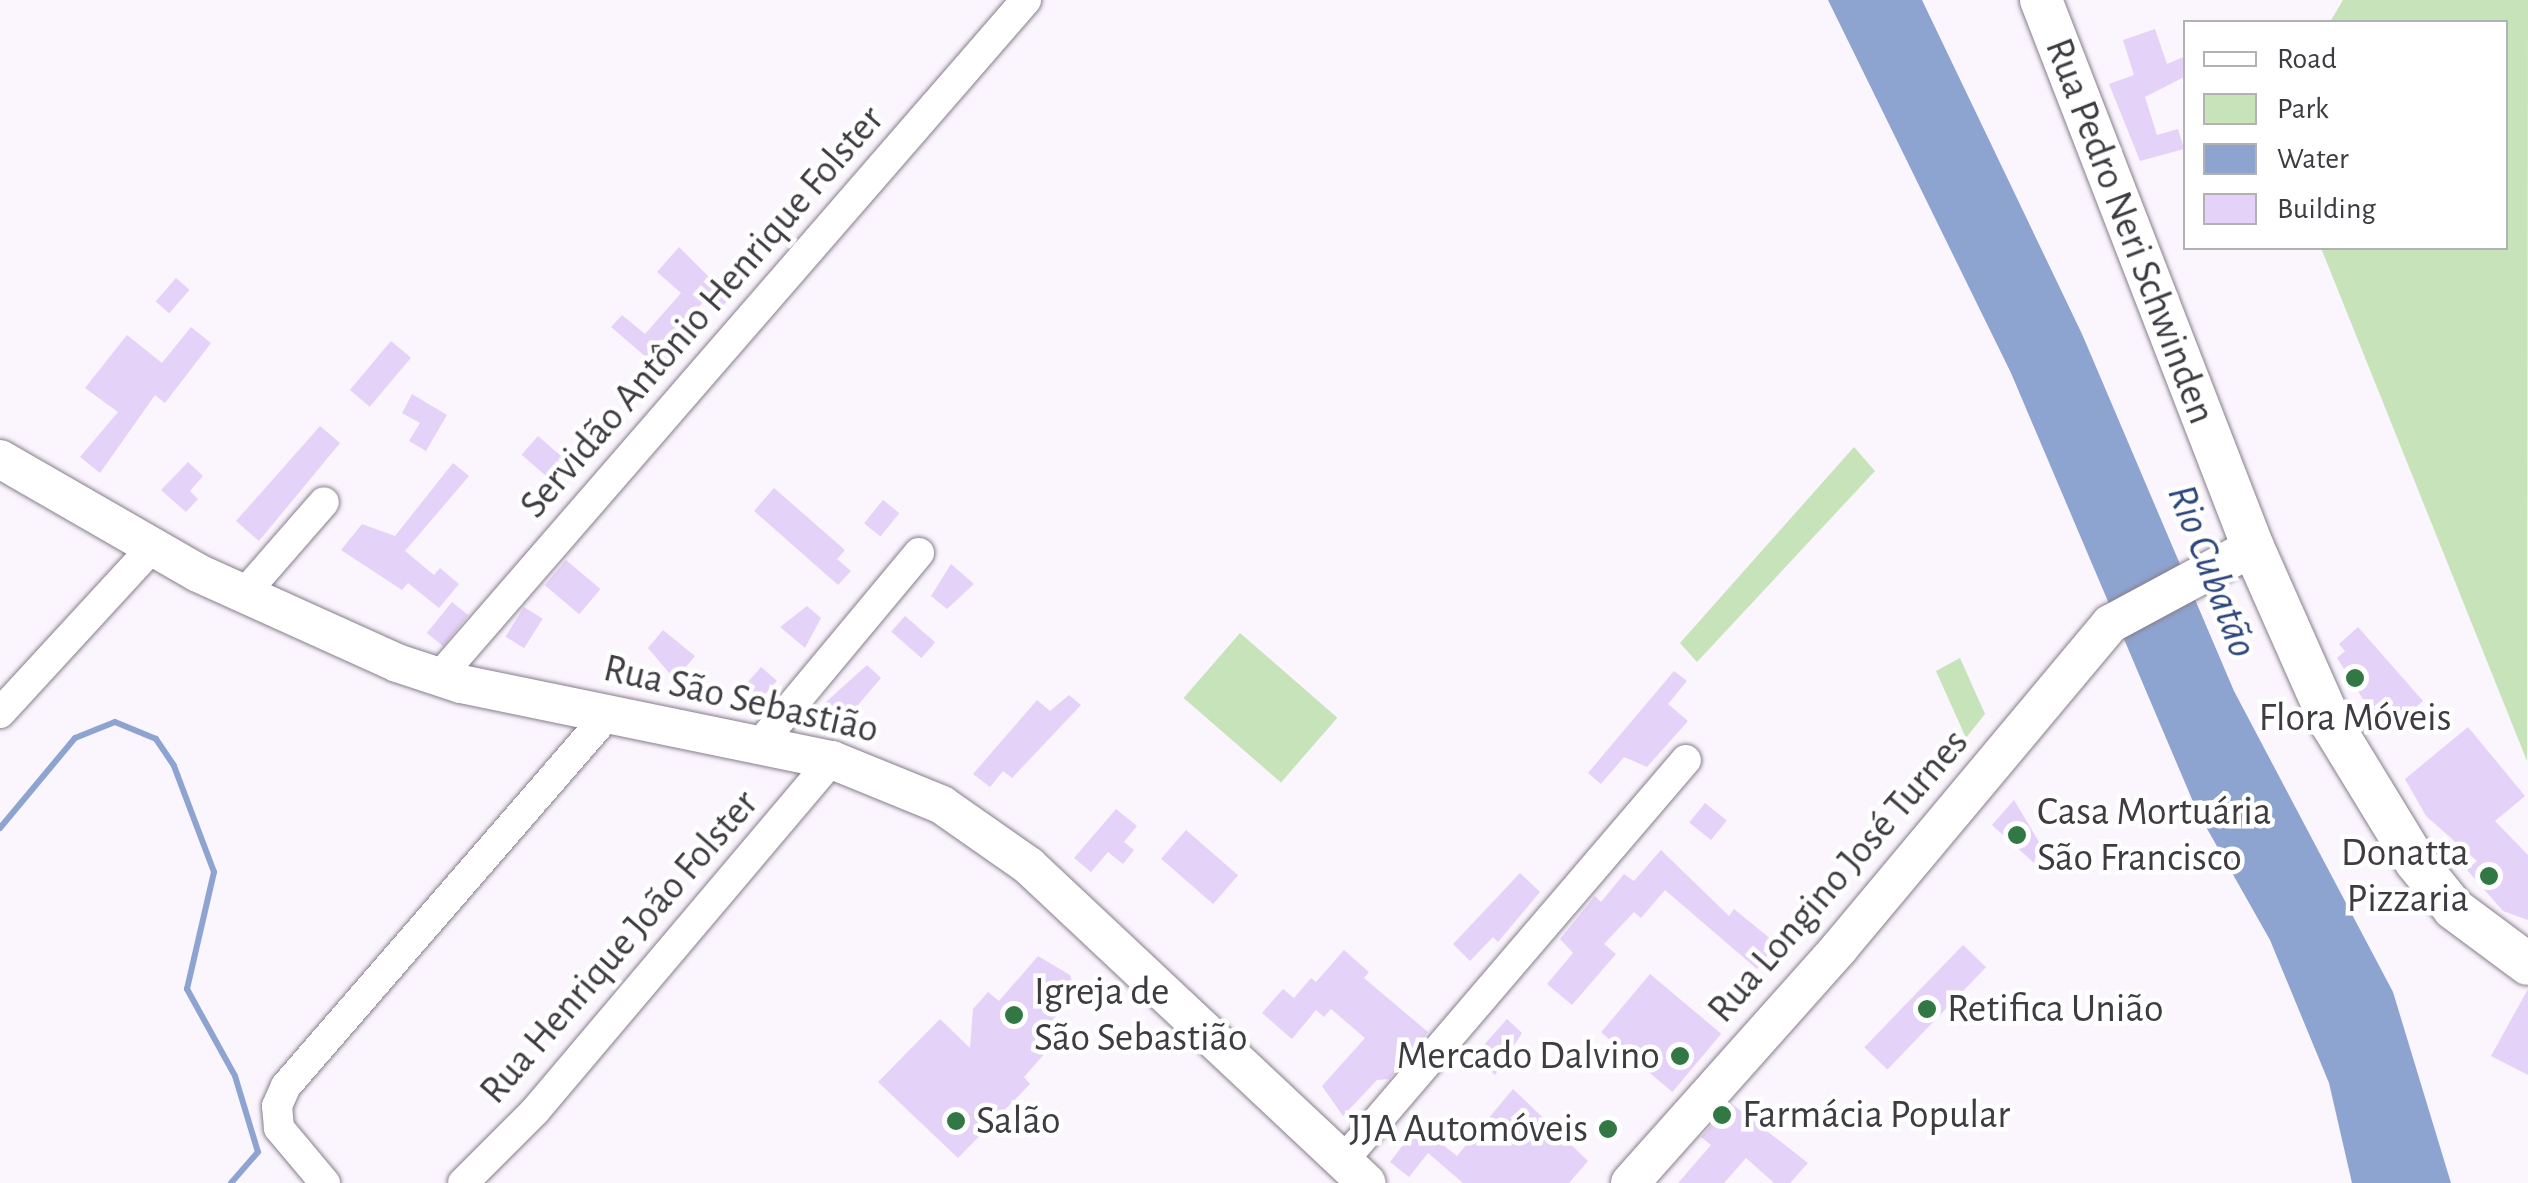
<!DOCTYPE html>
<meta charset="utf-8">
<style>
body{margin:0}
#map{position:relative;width:2528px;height:1183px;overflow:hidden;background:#fbf5fe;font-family:"Alegreya Sans",sans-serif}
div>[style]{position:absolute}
.green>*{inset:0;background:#c7e3ba;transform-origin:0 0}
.water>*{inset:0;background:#8ea4d0}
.stream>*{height:6px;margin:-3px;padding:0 3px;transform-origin:3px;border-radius:3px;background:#8ea4d0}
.building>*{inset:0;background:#e5d2f8;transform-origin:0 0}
.roads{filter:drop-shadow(0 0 2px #867e8b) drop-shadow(0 0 2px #867e8b)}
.minor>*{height:30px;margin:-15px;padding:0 15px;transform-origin:15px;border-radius:15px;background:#fff}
.major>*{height:38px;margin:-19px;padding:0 19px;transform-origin:19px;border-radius:19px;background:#fff}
.highway>*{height:42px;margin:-21px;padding:0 21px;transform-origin:21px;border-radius:21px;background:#fff}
.dots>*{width:28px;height:28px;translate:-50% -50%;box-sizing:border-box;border:5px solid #fff;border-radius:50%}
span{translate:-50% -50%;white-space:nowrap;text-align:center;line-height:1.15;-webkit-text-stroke:9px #fff;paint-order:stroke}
.street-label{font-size:40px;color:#3e3b41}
.poi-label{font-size:40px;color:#3e3b41}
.left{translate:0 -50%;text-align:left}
.right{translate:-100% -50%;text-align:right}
.water-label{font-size:42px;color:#2c467e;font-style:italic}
.legend{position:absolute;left:2183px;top:20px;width:325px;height:230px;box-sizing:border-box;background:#fff;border:2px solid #b2b1b3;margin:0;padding:12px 18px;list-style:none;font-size:30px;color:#3e3b41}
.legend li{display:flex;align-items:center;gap:20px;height:50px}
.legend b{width:50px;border:2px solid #b2b1b3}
</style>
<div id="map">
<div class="green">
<i style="clip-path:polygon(2343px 0,2528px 0,2527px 761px,2321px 248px,2506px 248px,2506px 22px,2330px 22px)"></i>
<i style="clip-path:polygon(1854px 447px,1875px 471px,1697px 662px,1680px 643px)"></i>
<i style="left:1240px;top:633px;width:129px;height:86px;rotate:41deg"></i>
<i style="clip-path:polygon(1960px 658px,1985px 714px,1966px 738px,1936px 671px)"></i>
</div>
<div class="water">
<i style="clip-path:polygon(1828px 0,1922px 0,2082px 334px,2234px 691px,2393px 992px,2451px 1183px,2352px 1183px,2329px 1083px,2270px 940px,2197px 811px,2011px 373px)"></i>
</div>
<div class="stream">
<i style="left:0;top:828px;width:117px;rotate:-50.2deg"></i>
<i style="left:75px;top:738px;width:43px;rotate:-21.8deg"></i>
<i style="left:115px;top:722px;width:44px;rotate:22.5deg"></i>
<i style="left:156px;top:739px;width:32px;rotate:56deg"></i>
<i style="left:174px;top:766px;width:113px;rotate:69.3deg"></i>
<i style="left:214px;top:872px;width:120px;rotate:103deg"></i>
<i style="left:187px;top:989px;width:99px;rotate:61.1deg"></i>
<i style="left:235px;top:1076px;width:79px;rotate:73.2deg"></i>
<i style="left:258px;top:1152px;width:41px;rotate:131.1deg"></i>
</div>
<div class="building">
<i style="clip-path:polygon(2155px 29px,2167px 64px,2186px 56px,2186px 76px,2145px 97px,2157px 135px,2178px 129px,2184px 149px,2140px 161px,2109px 84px,2134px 75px,2123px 40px)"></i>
<i style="clip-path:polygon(679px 247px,730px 298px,718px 311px,705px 300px,661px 349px,670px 357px,660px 369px,611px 327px,622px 315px,645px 334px,681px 293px,657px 272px)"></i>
<i style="left:176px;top:278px;width:18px;height:31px;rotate:41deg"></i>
<i style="clip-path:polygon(191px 327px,211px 343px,165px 403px,155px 395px,100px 473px,80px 457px,118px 412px,85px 388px,127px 335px,162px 363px)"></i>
<i style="left:391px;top:341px;width:26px;height:64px;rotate:40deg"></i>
<i style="clip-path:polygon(412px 394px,447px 415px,426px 451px,409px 441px,420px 423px,402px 413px)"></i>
<i style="clip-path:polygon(320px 426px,340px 443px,259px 541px,236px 521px)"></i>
<i style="left:538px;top:436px;width:32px;height:25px;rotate:41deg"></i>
<i style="clip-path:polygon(188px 462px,203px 476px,190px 491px,198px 499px,186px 512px,161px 490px)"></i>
<i style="clip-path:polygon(453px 463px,469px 476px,405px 551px,434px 575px,440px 568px,459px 584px,439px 608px,408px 583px,402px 590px,341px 550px,362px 524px,395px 536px)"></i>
<i style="clip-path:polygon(774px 488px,845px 550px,837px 559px,851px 571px,838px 585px,754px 511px)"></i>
<i style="left:883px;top:500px;width:21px;height:30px;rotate:39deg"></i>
<i style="left:566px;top:560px;width:45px;height:33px;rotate:40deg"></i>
<i style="clip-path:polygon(951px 564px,974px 584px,947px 609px,931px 596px)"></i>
<i style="left:452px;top:602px;width:21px;height:40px;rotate:39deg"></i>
<i style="clip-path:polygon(807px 606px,821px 618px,805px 648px,780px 627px)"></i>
<i style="left:524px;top:607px;width:22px;height:35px;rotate:32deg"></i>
<i style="left:905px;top:616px;width:40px;height:21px;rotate:41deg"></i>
<i style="clip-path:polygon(2358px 627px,2423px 701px,2385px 734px,2337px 658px,2345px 651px,2339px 644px)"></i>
<i style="clip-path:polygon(663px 630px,695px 656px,675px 680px,648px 648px)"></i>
<i style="clip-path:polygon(867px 665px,881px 678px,846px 719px,826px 702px)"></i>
<i style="left:761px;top:667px;width:21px;height:35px;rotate:41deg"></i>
<i style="clip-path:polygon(1674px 671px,1687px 681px,1668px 704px,1688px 721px,1647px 767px,1624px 757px,1601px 784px,1588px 773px)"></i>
<i style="clip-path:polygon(1069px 695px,1081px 705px,1012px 778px,1003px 771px,990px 787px,973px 774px,1037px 700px,1050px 711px)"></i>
<i style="clip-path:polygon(2468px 727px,2525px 796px,2495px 821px,2528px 855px,2528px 920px,2503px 911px,2467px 870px,2477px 861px,2426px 816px,2405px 779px)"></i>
<i style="clip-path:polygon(2014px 800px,2039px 842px,2034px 863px,1992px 825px)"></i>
<i style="left:1705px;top:803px;width:28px;height:25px;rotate:39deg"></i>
<i style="clip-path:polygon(1116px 809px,1137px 826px,1124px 842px,1134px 850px,1123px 864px,1108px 852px,1091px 872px,1074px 858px)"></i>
<i style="left:1186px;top:830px;width:69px;height:38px;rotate:41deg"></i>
<i style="clip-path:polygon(1661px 850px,1729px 916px,1734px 909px,1772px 940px,1763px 951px,1768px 955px,1757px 969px,1665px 890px,1641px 918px,1634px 912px,1604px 944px,1616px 954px,1572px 1005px,1547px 984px,1573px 953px,1560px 939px,1595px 896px,1601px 902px,1624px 874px,1634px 881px)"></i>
<i style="clip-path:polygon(1520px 873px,1540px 892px,1498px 942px,1493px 937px,1470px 961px,1453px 944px)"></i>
<i style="left:1963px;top:945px;width:32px;height:142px;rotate:44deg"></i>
<i style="clip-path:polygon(1344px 950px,1369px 972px,1364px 978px,1428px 1032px,1389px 1079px,1377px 1080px,1343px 1116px,1322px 1086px,1365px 1038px,1331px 1009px,1324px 1017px,1316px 1010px,1292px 1039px,1262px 1013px,1283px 989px,1294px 998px,1311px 978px,1316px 982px)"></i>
<i style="clip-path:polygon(1038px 956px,1070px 975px,1076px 993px,1035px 1040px,1047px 1051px,1024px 1077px,1030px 1084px,958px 1158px,878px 1082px,940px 1019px,970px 1048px,973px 1009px,988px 992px,999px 1001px)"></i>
<i style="left:1650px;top:974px;width:93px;height:76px;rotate:40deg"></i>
<i style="clip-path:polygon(2528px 989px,2528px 1075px,2491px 1056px)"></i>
<i style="clip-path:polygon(1507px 1019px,1522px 1033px,1495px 1075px,1474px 1056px)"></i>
<i style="clip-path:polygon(1513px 1089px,1588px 1161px,1569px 1183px,1463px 1183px,1428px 1153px,1409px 1177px,1390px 1162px,1418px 1125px,1457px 1156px)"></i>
<i style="clip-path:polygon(1731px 1103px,1808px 1163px,1790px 1183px,1774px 1183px,1746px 1158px,1724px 1183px,1678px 1183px,1711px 1145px,1701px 1137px)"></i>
</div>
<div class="roads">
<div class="minor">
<i style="left:243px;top:595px;width:123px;rotate:-48.9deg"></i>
<i style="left:439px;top:677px;width:896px;rotate:-49.07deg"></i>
<i style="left:0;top:713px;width:223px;rotate:-47.4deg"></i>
<i style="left:759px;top:745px;width:250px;rotate:-50.2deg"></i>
<i style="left:1342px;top:1162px;width:529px;rotate:-49.45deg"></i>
<i style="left:325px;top:1183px;width:72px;rotate:-129.9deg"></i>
<i style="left:279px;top:1128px;width:22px;rotate:-95deg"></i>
<i style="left:277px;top:1106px;width:22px;rotate:-66deg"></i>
<i style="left:286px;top:1086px;width:492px;rotate:-49.1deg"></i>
<i style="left:463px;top:1183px;width:102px;rotate:-45deg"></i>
<i style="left:535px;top:1111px;width:460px;rotate:-49.8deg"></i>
</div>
<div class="major">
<i style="left:0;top:459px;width:228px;rotate:29.9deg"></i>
<i style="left:198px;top:573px;width:218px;rotate:24.3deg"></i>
<i style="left:397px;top:663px;width:67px;rotate:18.2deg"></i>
<i style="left:461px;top:684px;width:379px;rotate:11.6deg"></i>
<i style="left:832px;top:760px;width:119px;rotate:22.2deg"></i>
<i style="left:942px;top:805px;width:106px;rotate:35deg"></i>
<i style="left:1029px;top:866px;width:463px;rotate:43.2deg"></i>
<i style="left:1630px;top:1183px;width:316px;rotate:-48.3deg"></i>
<i style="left:1840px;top:947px;width:421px;rotate:-50.1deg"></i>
<i style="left:2110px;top:624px;width:162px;rotate:-28.3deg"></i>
</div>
<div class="highway">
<i style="left:2041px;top:0;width:587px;rotate:68.82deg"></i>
<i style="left:2253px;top:547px;width:193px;rotate:66.1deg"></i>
<i style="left:2331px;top:723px;width:163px;rotate:58.6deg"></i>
<i style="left:2416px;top:862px;width:60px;rotate:51deg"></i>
<i style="left:2454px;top:909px;width:92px;rotate:36.6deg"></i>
</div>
</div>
<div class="dots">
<i style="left:2355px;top:678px;background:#317844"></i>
<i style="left:2017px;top:835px;background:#317844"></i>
<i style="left:2489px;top:876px;background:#317844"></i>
<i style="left:1927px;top:1009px;background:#317844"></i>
<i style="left:1014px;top:1015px;background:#317844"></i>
<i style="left:1680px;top:1056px;background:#317844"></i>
<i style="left:1722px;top:1115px;background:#317844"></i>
<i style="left:956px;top:1121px;background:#317844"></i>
<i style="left:1608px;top:1129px;background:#317844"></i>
</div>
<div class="street-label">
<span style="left:2130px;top:231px;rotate:69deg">Rua Pedro Neri Schwinden</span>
<span style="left:702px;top:312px;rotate:-49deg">Servidão Antônio Henrique Folster</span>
<span style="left:741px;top:699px;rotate:13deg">Rua São Sebastião</span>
<span style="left:1838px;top:876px;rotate:-49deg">Rua Longino José Turnes</span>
<span style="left:619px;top:947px;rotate:-49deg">Rua Henrique João Folster</span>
</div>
<div class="poi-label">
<span style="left:2355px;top:718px">Flora Móveis</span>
<span class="left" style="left:2037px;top:835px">Casa Mortuária<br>São Francisco</span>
<span class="right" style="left:2469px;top:876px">Donatta<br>Pizzaria</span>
<span class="left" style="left:1034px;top:1015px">Igreja de<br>São Sebastião</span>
<span class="left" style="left:1947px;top:1009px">Retifica União</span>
<span class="right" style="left:1660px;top:1056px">Mercado Dalvino</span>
<span class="left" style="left:1742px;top:1115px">Farmácia Popular</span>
<span class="left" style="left:976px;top:1121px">Salão</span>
<span class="right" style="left:1588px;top:1129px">JJA Automóveis</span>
</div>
<div class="water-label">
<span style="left:2212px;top:571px;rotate:69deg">Rio Cubatão</span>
</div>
<ul class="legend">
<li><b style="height:12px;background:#fff"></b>Road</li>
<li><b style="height:28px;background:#c7e3ba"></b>Park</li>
<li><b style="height:28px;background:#8ea4d0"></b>Water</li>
<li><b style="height:28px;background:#e5d2f8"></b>Building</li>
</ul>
</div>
